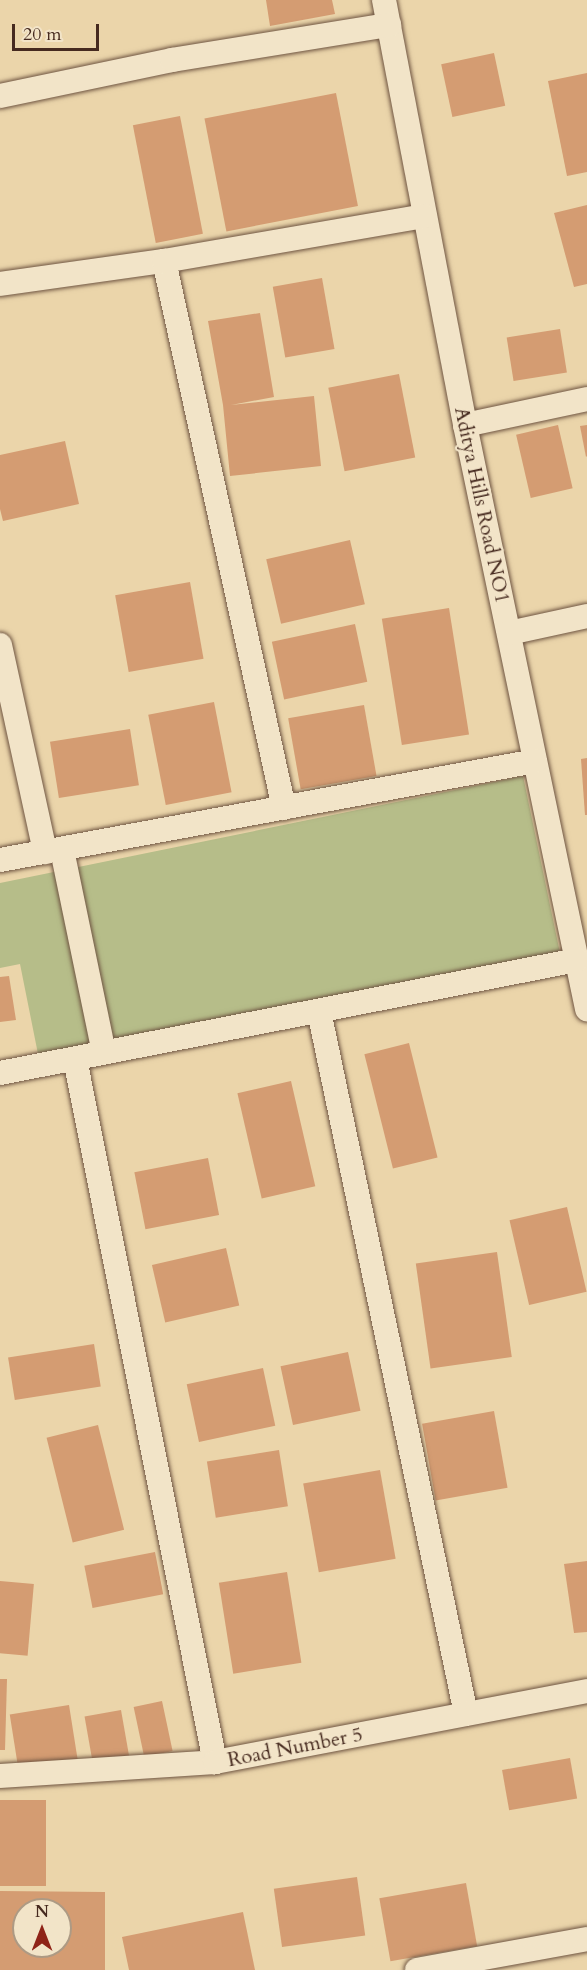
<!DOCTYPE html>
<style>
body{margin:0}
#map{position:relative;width:587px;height:1970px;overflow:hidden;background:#ebd5aa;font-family:Cardo,serif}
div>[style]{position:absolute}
.green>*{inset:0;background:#b6bd89}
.building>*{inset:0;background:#d49c72;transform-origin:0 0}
.roads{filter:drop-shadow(0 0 2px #6f5542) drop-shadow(0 0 2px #6f5542)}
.minor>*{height:24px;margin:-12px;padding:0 12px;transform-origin:12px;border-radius:12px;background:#f2e4c8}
span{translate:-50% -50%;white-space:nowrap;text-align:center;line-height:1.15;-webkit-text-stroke:4.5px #f2e4c8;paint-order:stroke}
.street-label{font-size:20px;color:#462a1f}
.north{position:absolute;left:12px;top:1898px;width:60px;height:60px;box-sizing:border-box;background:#f2e4c8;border:2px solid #ad9a84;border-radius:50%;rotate:0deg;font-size:16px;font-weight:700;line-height:24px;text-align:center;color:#462a1f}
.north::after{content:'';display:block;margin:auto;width:21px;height:27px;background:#8f2418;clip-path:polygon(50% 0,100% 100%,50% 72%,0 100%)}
.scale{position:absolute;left:12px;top:24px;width:87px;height:27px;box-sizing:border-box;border:3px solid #462a1f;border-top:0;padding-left:8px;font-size:18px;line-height:21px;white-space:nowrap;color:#462a1f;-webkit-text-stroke:4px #f2e4c8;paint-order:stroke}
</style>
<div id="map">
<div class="green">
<i style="clip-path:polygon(523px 776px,560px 953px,39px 1059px,20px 964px,0 968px,0 883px)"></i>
</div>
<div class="building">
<i style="clip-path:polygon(266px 0,332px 0,335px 14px,270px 26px)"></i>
<i style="left:494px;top:53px;width:54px;height:54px;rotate:78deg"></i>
<i style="clip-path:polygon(587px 73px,587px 172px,567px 176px,548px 81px)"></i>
<i style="left:336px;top:93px;width:115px;height:134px;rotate:79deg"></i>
<i style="left:180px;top:116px;width:120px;height:48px;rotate:79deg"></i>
<i style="clip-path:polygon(587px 205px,587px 284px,574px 287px,554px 213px)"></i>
<i style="left:322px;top:278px;width:72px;height:50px;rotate:80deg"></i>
<i style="clip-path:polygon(260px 313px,274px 397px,231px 405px,314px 396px,321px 466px,230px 476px,223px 405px,208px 321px)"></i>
<i style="left:560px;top:329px;width:44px;height:54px;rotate:81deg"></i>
<i style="left:399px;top:374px;width:85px;height:72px;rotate:79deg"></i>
<i style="left:558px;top:425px;width:65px;height:43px;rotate:77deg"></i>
<i style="clip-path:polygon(587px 425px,587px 456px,586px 457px,580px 426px)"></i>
<i style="clip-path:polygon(65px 441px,79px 504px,3px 521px,0 509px,0 455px)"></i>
<i style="left:350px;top:540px;width:66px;height:86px;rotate:77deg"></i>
<i style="left:190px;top:582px;width:78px;height:76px;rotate:80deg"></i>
<i style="left:449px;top:608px;width:128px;height:68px;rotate:81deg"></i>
<i style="left:355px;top:624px;width:59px;height:85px;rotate:78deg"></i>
<i style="left:214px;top:702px;width:92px;height:67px;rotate:79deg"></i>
<i style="left:364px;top:705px;width:72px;height:77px;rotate:80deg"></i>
<i style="left:130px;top:729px;width:57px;height:81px;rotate:81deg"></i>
<i style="clip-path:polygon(587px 758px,587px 815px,585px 815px,581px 759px)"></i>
<i style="clip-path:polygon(9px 976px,16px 1020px,0 1022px,0 977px)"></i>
<i style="left:409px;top:1043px;width:118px;height:46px;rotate:76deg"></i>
<i style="left:291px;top:1081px;width:108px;height:55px;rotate:77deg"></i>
<i style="left:208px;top:1158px;width:58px;height:75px;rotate:79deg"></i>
<i style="left:567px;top:1207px;width:87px;height:59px;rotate:77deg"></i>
<i style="left:226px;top:1248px;width:59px;height:76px;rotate:77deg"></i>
<i style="left:497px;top:1252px;width:106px;height:82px;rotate:82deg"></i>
<i style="left:94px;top:1344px;width:43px;height:87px;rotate:81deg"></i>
<i style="left:348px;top:1352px;width:60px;height:69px;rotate:78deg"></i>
<i style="left:263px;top:1368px;width:59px;height:78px;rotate:78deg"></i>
<i style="left:494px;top:1411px;width:78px;height:73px;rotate:80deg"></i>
<i style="left:98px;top:1425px;width:108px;height:53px;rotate:76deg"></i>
<i style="left:279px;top:1450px;width:57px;height:73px;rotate:81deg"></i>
<i style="left:380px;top:1470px;width:90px;height:78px;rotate:80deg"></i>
<i style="left:155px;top:1552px;width:43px;height:72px;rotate:79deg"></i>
<i style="clip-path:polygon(587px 1561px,587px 1632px,574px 1633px,564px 1564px)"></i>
<i style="left:287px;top:1572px;width:92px;height:69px;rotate:81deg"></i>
<i style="left:0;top:1581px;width:34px;height:72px;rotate:5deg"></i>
<i style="clip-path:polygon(0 1679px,7px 1679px,5px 1750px,0 1750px)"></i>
<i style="left:162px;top:1701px;width:51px;height:29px;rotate:78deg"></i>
<i style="left:69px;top:1705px;width:59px;height:60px;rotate:81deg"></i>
<i style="left:121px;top:1710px;width:51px;height:37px;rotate:80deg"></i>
<i style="left:570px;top:1758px;width:41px;height:69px;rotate:80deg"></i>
<i style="left:0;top:1800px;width:46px;height:86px"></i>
<i style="left:357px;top:1877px;width:59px;height:84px;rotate:82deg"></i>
<i style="left:466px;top:1883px;width:64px;height:88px;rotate:80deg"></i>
<i style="clip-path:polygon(evenodd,0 1891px,105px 1892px,105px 1970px,0 1970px,0 1891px,24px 1910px,60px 1910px,60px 1946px,24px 1946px,24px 1910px)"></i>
<i style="clip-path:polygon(243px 1912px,255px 1970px,129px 1970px,122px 1937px)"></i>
</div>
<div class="roads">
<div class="minor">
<i style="left:384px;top:0;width:433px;rotate:79.2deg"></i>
<i style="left:465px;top:425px;width:597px;rotate:78.2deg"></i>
<i style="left:0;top:96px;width:176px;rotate:-11.8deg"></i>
<i style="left:172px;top:60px;width:220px;rotate:-9.2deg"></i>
<i style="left:164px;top:261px;width:560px;rotate:77.63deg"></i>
<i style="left:0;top:284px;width:166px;rotate:-8deg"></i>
<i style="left:164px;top:261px;width:264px;rotate:-9.8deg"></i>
<i style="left:465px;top:425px;width:125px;rotate:-12deg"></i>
<i style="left:509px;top:633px;width:80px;rotate:-12.3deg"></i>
<i style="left:0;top:645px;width:212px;rotate:77.7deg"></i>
<i style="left:62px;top:850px;width:206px;rotate:78.3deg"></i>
<i style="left:0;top:860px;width:544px;rotate:-10.48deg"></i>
<i style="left:319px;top:1011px;width:718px;rotate:78.19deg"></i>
<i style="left:75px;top:1059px;width:717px;rotate:78.74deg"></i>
<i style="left:0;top:1073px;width:588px;rotate:-11.08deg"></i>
<i style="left:0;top:1776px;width:215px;rotate:-3.7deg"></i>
<i style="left:215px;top:1762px;width:379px;rotate:-10.8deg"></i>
<i style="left:417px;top:1970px;width:173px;rotate:-10.3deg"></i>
</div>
</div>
<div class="street-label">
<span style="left:482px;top:505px;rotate:78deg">Aditya Hills Road NO1</span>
<span style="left:295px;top:1747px;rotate:-11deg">Road Number 5</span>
</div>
<div class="north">N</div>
<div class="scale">20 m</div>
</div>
